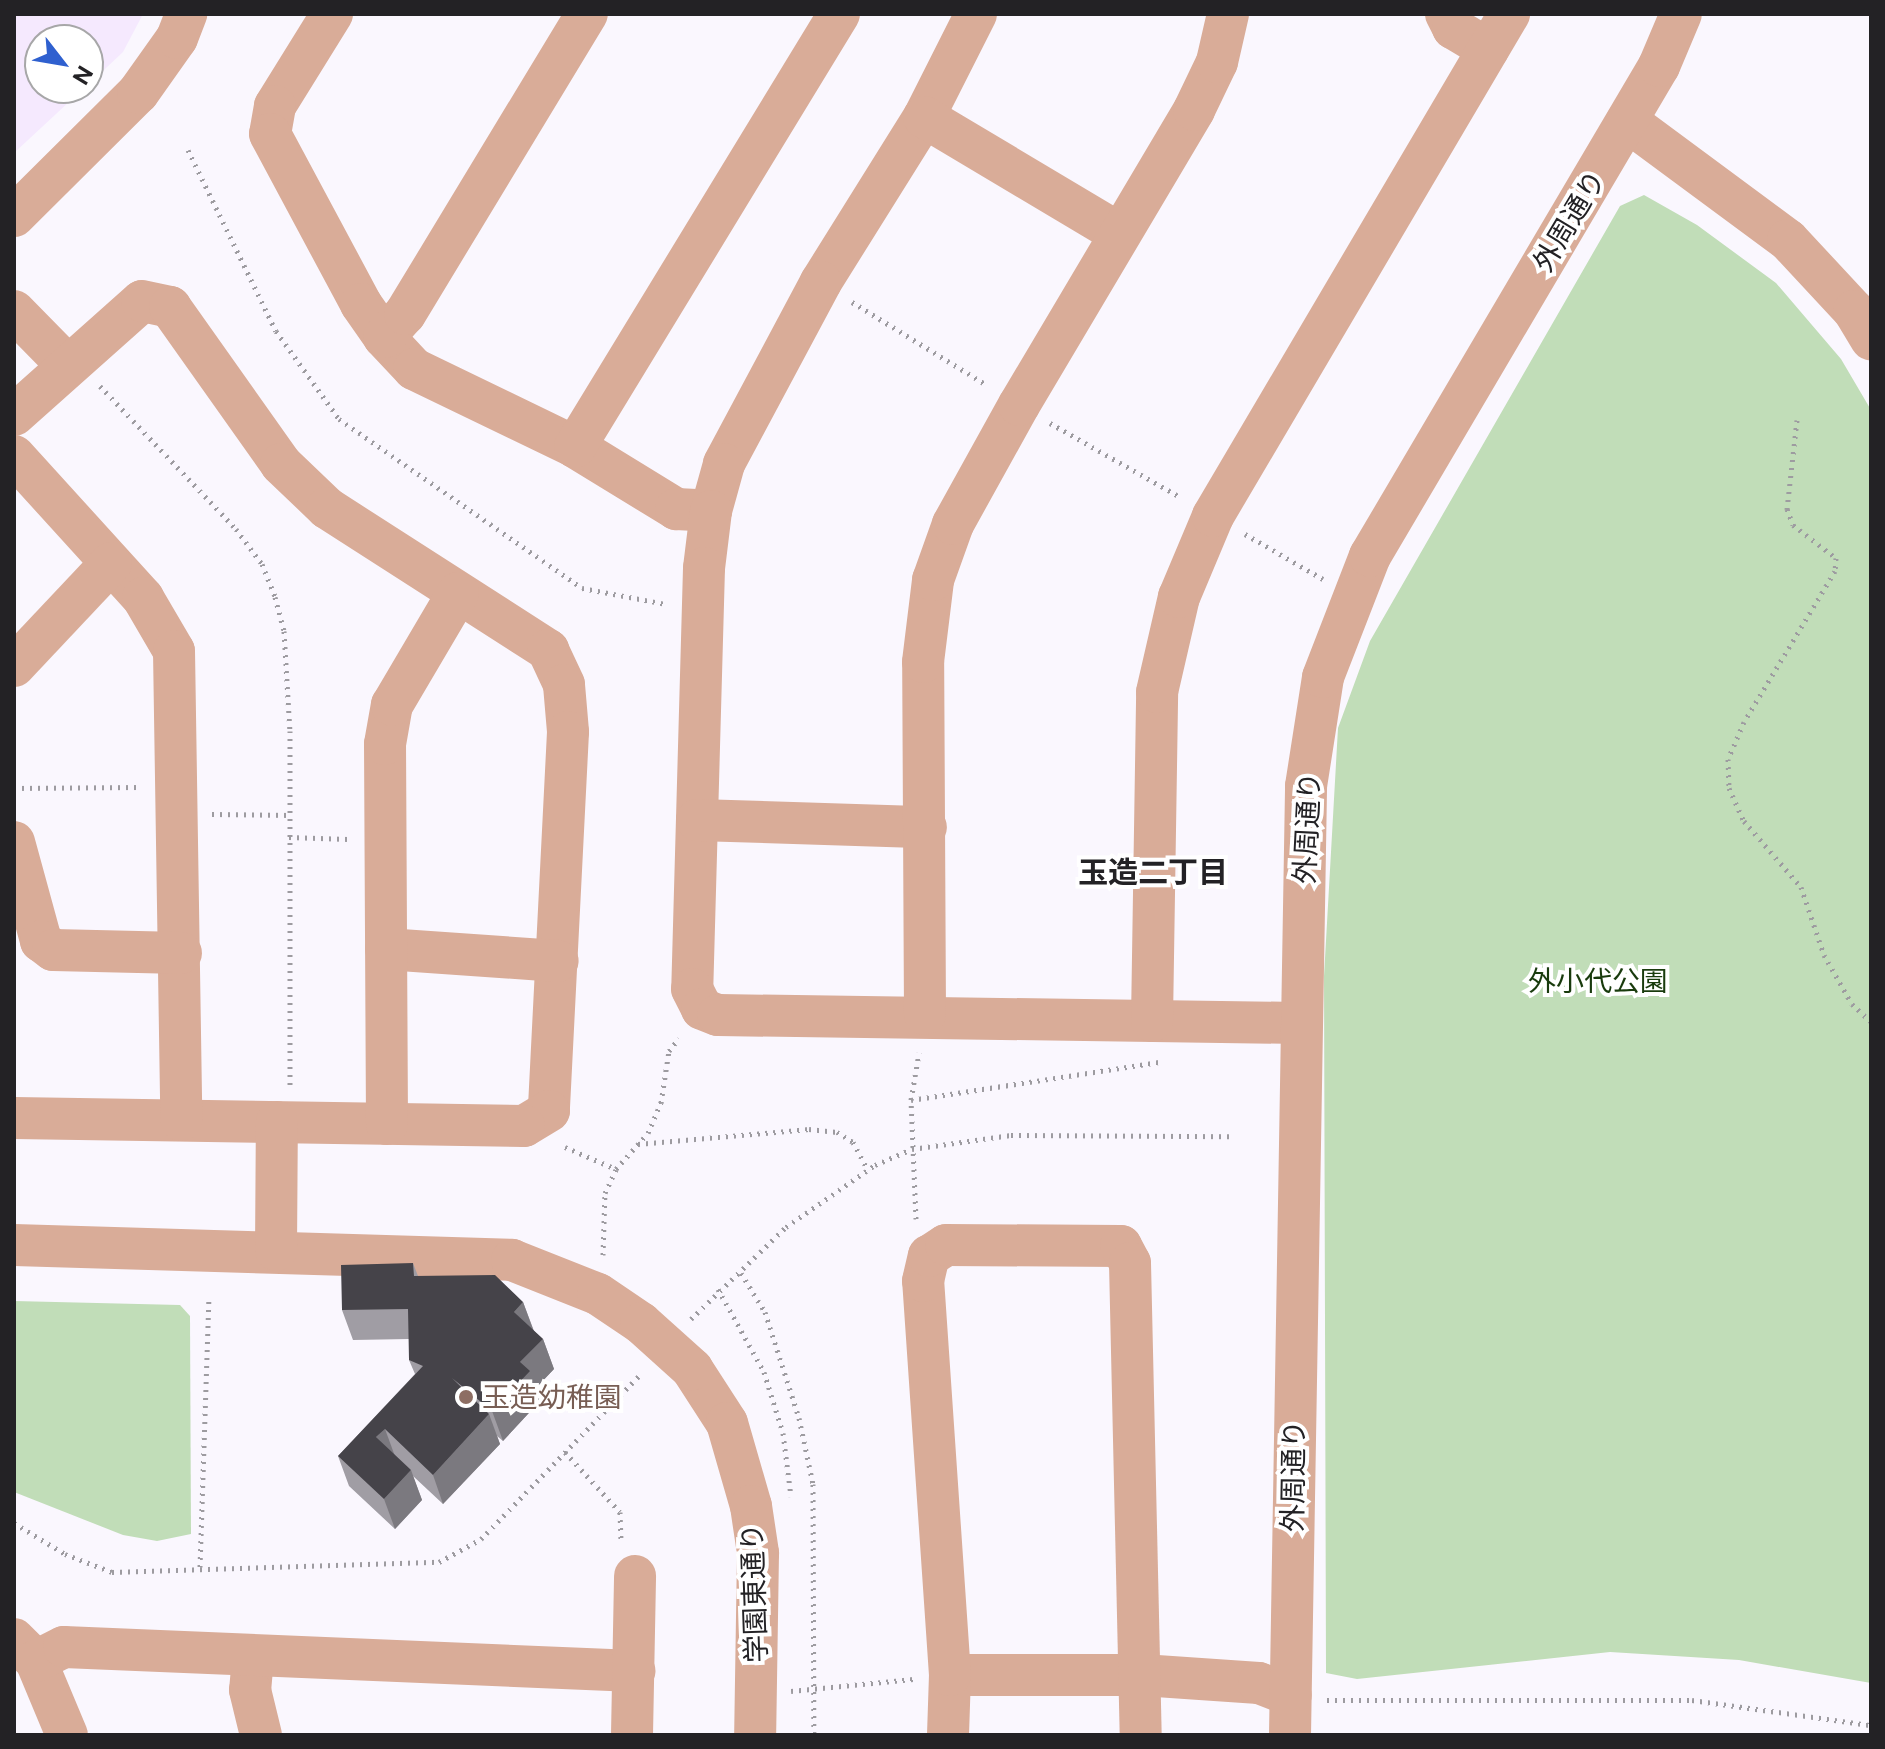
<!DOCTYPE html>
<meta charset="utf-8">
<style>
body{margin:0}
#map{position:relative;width:1885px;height:1749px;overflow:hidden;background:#faf7fe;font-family:"Public Sans","Noto Sans JP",sans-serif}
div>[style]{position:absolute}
.education>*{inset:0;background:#f5e9fe}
.green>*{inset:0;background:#c1ddb8}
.path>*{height:5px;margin-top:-2.5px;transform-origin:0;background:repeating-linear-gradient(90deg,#9d9ba0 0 2px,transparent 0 8px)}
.minor>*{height:42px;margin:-21px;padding:0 21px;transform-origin:21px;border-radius:21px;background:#d9ac98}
.minor-bridge>*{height:42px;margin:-21px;padding:0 21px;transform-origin:21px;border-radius:21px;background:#d9ac98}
.wall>*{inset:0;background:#a09da4}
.shaded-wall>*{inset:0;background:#7b797f}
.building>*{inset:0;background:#454349}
.dots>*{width:22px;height:22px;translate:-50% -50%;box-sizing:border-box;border:4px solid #fff;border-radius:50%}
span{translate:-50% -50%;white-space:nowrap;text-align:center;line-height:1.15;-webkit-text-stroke:8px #fff;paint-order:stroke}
.street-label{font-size:28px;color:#232225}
.park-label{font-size:28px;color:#193b0d}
.education-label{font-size:28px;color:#785e54}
.left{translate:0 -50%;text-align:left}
.neighbourhood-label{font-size:30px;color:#232225;font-weight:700}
.frame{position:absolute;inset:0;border:16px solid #232225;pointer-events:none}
.north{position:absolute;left:24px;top:24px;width:80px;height:80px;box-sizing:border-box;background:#fff;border:2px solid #a7a7a8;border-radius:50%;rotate:121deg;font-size:22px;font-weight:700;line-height:32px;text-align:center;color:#232225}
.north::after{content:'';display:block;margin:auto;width:28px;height:36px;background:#2f60cf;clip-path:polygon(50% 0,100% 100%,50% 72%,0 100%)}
</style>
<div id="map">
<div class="education">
<i style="clip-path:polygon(14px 14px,143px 14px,123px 52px,88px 85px,88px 40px,40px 40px,40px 88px,84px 88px,14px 153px)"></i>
</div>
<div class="green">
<i style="clip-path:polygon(1644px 195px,1697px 225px,1776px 283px,1841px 359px,1871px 410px,1871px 1683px,1739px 1660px,1610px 1652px,1357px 1679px,1326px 1673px,1324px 976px,1338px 728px,1370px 641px,1620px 206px)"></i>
<i style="clip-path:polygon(14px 1301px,180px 1305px,190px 1316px,191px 1534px,157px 1541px,123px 1535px,14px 1492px)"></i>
</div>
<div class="path">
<i style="left:188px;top:150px;width:201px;rotate:64.1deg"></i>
<i style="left:276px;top:331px;width:108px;rotate:54.4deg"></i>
<i style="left:339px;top:419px;width:296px;rotate:34.8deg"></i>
<i style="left:582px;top:588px;width:86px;rotate:10.8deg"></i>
<i style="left:852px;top:302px;width:158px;rotate:31.6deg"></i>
<i style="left:100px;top:386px;width:197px;rotate:46.4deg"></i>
<i style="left:236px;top:529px;width:44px;rotate:53.4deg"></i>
<i style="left:262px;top:564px;width:35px;rotate:68deg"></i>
<i style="left:275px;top:597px;width:35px;rotate:75deg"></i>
<i style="left:284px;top:631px;width:100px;rotate:86.6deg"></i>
<i style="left:290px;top:731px;width:354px;rotate:90deg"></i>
<i style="left:1797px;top:420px;width:90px;rotate:96.4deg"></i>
<i style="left:1787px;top:509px;width:17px;rotate:69deg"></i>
<i style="left:1793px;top:525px;width:54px;rotate:37.5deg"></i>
<i style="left:1836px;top:558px;width:13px;rotate:94deg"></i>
<i style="left:1835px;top:571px;width:176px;rotate:121.1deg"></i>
<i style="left:1744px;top:722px;width:40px;rotate:113.4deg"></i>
<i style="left:1728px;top:759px;width:29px;rotate:88deg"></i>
<i style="left:1729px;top:788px;width:36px;rotate:66deg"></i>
<i style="left:1744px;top:821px;width:87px;rotate:49.2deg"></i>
<i style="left:1801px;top:887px;width:72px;rotate:71.3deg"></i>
<i style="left:1824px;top:955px;width:56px;rotate:60.3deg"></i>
<i style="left:1852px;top:1004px;width:26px;rotate:43deg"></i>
<i style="left:1050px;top:423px;width:150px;rotate:29.6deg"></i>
<i style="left:1245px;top:534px;width:90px;rotate:30deg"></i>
<i style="left:14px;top:788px;width:127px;rotate:-0.5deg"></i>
<i style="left:212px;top:814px;width:79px;rotate:0.7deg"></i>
<i style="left:289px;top:837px;width:59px;rotate:1.9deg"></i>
<i style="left:911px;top:1100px;width:251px;rotate:-8.7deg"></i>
<i style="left:638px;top:1144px;width:172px;rotate:-5deg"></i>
<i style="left:809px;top:1129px;width:28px;rotate:6deg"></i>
<i style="left:837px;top:1132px;width:19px;rotate:32deg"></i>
<i style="left:853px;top:1142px;width:32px;rotate:62deg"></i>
<i style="left:565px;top:1147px;width:56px;rotate:23.3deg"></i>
<i style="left:916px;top:1219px;width:119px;rotate:-92.4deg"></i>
<i style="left:911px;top:1100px;width:48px;rotate:-80.3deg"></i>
<i style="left:603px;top:1255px;width:62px;rotate:-88.2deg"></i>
<i style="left:605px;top:1193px;width:26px;rotate:-65deg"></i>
<i style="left:616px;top:1169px;width:48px;rotate:-48.4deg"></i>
<i style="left:648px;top:1133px;width:33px;rotate:-67deg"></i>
<i style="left:661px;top:1103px;width:53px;rotate:-81.3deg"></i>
<i style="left:669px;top:1051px;width:16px;rotate:-52deg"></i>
<i style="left:741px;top:1273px;width:46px;rotate:58.4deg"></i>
<i style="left:765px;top:1312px;width:111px;rotate:72.2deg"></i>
<i style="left:799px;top:1418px;width:67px;rotate:78deg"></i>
<i style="left:813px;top:1484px;width:251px;rotate:89.8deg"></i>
<i style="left:718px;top:1289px;width:95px;rotate:61deg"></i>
<i style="left:764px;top:1372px;width:64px;rotate:72.7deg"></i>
<i style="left:783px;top:1433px;width:64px;rotate:82.8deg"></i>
<i style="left:691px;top:1319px;width:132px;rotate:-44.1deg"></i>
<i style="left:786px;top:1227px;width:108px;rotate:-34.9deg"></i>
<i style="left:875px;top:1165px;width:40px;rotate:-23.4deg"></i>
<i style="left:912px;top:1149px;width:100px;rotate:-8deg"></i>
<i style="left:1011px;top:1135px;width:218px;rotate:0.3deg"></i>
<i style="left:565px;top:1452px;width:81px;rotate:47.5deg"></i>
<i style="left:620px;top:1512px;width:30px;rotate:88deg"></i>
<i style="left:14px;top:1523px;width:60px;rotate:31.3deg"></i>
<i style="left:65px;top:1554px;width:50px;rotate:21deg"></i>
<i style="left:112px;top:1572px;width:327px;rotate:-1.8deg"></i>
<i style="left:439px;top:1562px;width:48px;rotate:-28.7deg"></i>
<i style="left:481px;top:1539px;width:230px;rotate:-45.9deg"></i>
<i style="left:200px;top:1567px;width:267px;rotate:-88.1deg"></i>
<i style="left:791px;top:1691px;width:123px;rotate:-5.6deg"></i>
<i style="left:1327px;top:1700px;width:365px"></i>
<i style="left:1692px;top:1700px;width:181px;rotate:8deg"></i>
</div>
<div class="minor">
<i style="left:332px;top:14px;width:108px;rotate:121.8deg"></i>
<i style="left:275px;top:106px;width:28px;rotate:100deg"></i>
<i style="left:270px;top:134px;width:193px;rotate:61.8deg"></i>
<i style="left:361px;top:304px;width:40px;rotate:55.1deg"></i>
<i style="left:384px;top:337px;width:44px;rotate:46.8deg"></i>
<i style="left:414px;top:369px;width:179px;rotate:25.8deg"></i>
<i style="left:575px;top:447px;width:119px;rotate:31.5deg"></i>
<i style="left:676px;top:509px;width:35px;rotate:3deg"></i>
<i style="left:976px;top:14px;width:115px;rotate:116.8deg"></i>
<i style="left:924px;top:117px;width:195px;rotate:122deg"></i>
<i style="left:821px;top:282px;width:206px;rotate:118.1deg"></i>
<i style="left:724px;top:464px;width:49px;rotate:105.5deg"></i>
<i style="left:711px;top:511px;width:57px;rotate:97deg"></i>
<i style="left:704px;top:568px;width:421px;rotate:91.6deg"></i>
<i style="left:692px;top:989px;width:22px;rotate:63deg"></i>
<i style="left:702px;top:1009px;width:17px;rotate:21deg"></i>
<i style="left:718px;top:1015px;width:581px;rotate:0.79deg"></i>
<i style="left:1446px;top:14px;width:16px;rotate:63deg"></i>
<i style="left:1453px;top:28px;width:41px;rotate:31deg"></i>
<i style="left:924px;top:117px;width:228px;rotate:30.8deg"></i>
<i style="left:1627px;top:121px;width:200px;rotate:36.5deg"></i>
<i style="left:1788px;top:240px;width:97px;rotate:47.1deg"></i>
<i style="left:1854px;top:311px;width:33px;rotate:59deg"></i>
<i style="left:14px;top:216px;width:175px;rotate:-44.8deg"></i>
<i style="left:138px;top:93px;width:67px;rotate:-54.7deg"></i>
<i style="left:177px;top:38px;width:26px;rotate:-69deg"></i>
<i style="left:14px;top:311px;width:76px;rotate:45.5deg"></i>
<i style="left:384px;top:337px;width:31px;rotate:-48deg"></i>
<i style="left:405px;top:314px;width:351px;rotate:-58.8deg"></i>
<i style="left:14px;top:415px;width:171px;rotate:-41.7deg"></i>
<i style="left:142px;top:301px;width:29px;rotate:12deg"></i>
<i style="left:170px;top:307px;width:192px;rotate:54.7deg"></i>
<i style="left:281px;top:464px;width:64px;rotate:43.7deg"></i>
<i style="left:327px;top:508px;width:263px;rotate:32.7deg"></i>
<i style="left:548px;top:650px;width:38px;rotate:65deg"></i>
<i style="left:564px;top:685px;width:47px;rotate:85.1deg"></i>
<i style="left:568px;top:732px;width:379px;rotate:92.9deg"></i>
<i style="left:549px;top:1111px;width:29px;rotate:149deg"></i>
<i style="left:524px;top:1126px;width:510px;rotate:-179.1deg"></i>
<i style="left:575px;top:447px;width:507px;rotate:-58.63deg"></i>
<i style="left:14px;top:456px;width:192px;rotate:47.7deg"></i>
<i style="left:143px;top:598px;width:61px;rotate:59.7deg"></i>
<i style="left:174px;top:651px;width:469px;rotate:89.1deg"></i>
<i style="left:14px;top:666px;width:141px;rotate:-46.7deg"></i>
<i style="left:697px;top:820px;width:229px;rotate:1.8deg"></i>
<i style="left:14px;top:842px;width:103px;rotate:74.7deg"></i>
<i style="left:41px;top:941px;width:15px;rotate:37deg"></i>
<i style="left:53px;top:950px;width:128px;rotate:1.3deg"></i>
<i style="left:386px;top:949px;width:172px;rotate:4deg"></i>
<i style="left:925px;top:1014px;width:352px;rotate:-90.3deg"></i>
<i style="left:923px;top:662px;width:83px;rotate:-83deg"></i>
<i style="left:933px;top:580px;width:59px;rotate:-70.3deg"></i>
<i style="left:953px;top:524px;width:136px;rotate:-61deg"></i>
<i style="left:1019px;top:405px;width:343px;rotate:-59.3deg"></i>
<i style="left:1194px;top:110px;width:53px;rotate:-64.4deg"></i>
<i style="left:1217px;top:62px;width:49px;rotate:-77.1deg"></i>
<i style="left:1152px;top:1021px;width:329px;rotate:-89.1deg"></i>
<i style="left:1157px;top:692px;width:98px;rotate:-77deg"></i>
<i style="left:1179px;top:597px;width:88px;rotate:-67.2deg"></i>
<i style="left:1213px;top:516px;width:583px;rotate:-59.47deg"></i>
<i style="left:387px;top:1124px;width:380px;rotate:-90.3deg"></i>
<i style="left:385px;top:744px;width:40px;rotate:-80deg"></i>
<i style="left:392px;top:705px;width:130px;rotate:-59.5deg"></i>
<i style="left:14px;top:1245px;width:498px;rotate:1.7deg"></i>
<i style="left:512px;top:1260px;width:92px;rotate:21.6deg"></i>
<i style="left:276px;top:1250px;width:128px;rotate:-89.6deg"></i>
<i style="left:692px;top:1369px;width:64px;rotate:57.1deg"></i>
<i style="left:727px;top:1423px;width:86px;rotate:73.9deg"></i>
<i style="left:751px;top:1506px;width:48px;rotate:81.5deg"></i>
<i style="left:758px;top:1553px;width:182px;rotate:90.9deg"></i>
<i style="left:14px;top:1639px;width:31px;rotate:45deg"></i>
<i style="left:36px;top:1661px;width:80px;rotate:67.3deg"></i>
<i style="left:253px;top:1657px;width:33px;rotate:95deg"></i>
<i style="left:250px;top:1690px;width:46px;rotate:76.3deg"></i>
<i style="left:36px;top:1661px;width:31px;rotate:-27deg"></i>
<i style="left:64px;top:1647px;width:571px;rotate:2.41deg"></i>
<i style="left:950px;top:1675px;width:192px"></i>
<i style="left:1142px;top:1675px;width:117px;rotate:3.9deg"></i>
<i style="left:1259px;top:1683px;width:34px;rotate:21deg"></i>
<i style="left:632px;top:1735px;width:159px;rotate:-88.9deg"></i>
<i style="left:948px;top:1735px;width:60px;rotate:-88.1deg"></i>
<i style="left:950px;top:1675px;width:395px;rotate:-93.9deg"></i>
<i style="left:923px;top:1281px;width:26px;rotate:-77deg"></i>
<i style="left:929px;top:1256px;width:20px;rotate:-33deg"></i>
<i style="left:946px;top:1245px;width:175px;rotate:0.3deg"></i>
<i style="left:1121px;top:1246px;width:19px;rotate:62deg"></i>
<i style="left:1130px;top:1263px;width:472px;rotate:88.7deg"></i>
<i style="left:1290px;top:1735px;width:949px;rotate:-89.03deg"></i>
<i style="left:1306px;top:786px;width:110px;rotate:-81.1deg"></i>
<i style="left:1323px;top:677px;width:130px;rotate:-68.8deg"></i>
<i style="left:1370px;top:556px;width:569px;rotate:-59.47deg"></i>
<i style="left:1659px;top:66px;width:56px;rotate:-67.1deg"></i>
</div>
<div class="minor-bridge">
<i style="left:598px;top:1294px;width:52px;rotate:34deg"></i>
<i style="left:641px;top:1323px;width:69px;rotate:42deg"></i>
</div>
<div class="wall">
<i style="clip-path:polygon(413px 1263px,418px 1276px,523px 1302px,534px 1331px,543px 1339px,554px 1369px,536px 1388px,540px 1401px,503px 1441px,497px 1436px,500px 1444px,443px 1504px,413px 1476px,422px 1500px,395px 1529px,349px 1486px,338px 1456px,415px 1374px,409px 1360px,409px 1339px,353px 1340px,342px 1310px)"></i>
</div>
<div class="shaded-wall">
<i style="clip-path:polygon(523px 1302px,534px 1332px,514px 1312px)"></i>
<i style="clip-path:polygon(543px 1339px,554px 1369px,536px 1388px,540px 1401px,503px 1441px,492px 1411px,520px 1362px)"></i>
<i style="clip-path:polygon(489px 1414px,500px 1444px,443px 1504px,433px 1475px)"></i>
<i style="clip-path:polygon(385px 1429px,396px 1459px,376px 1437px)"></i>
<i style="clip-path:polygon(411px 1470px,422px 1500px,395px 1529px,384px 1499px)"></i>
</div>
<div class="building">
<i style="clip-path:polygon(413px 1263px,414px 1276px,495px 1275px,523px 1302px,514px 1312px,543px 1339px,520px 1362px,530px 1371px,492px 1411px,452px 1378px,489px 1414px,433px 1475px,385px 1429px,376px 1437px,411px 1470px,384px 1499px,338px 1456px,423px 1366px,409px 1360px,408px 1309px,342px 1310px,341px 1265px)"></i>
</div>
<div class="dots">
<i style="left:466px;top:1397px;background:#8d6e63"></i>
</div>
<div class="street-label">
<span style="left:1569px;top:221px;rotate:-59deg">外周通り</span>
<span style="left:1307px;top:828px;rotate:-87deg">外周通り</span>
<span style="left:1293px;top:1476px;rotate:-89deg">外周通り</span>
<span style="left:754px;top:1593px;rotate:-92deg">学園東通り</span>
</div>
<div class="park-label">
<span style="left:1598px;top:981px">外小代公園</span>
</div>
<div class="education-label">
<span class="left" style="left:482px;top:1397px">玉造幼稚園</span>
</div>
<div class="neighbourhood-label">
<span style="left:1153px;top:872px">玉造二丁目</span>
</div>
<div class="frame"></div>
<div class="north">N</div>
</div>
